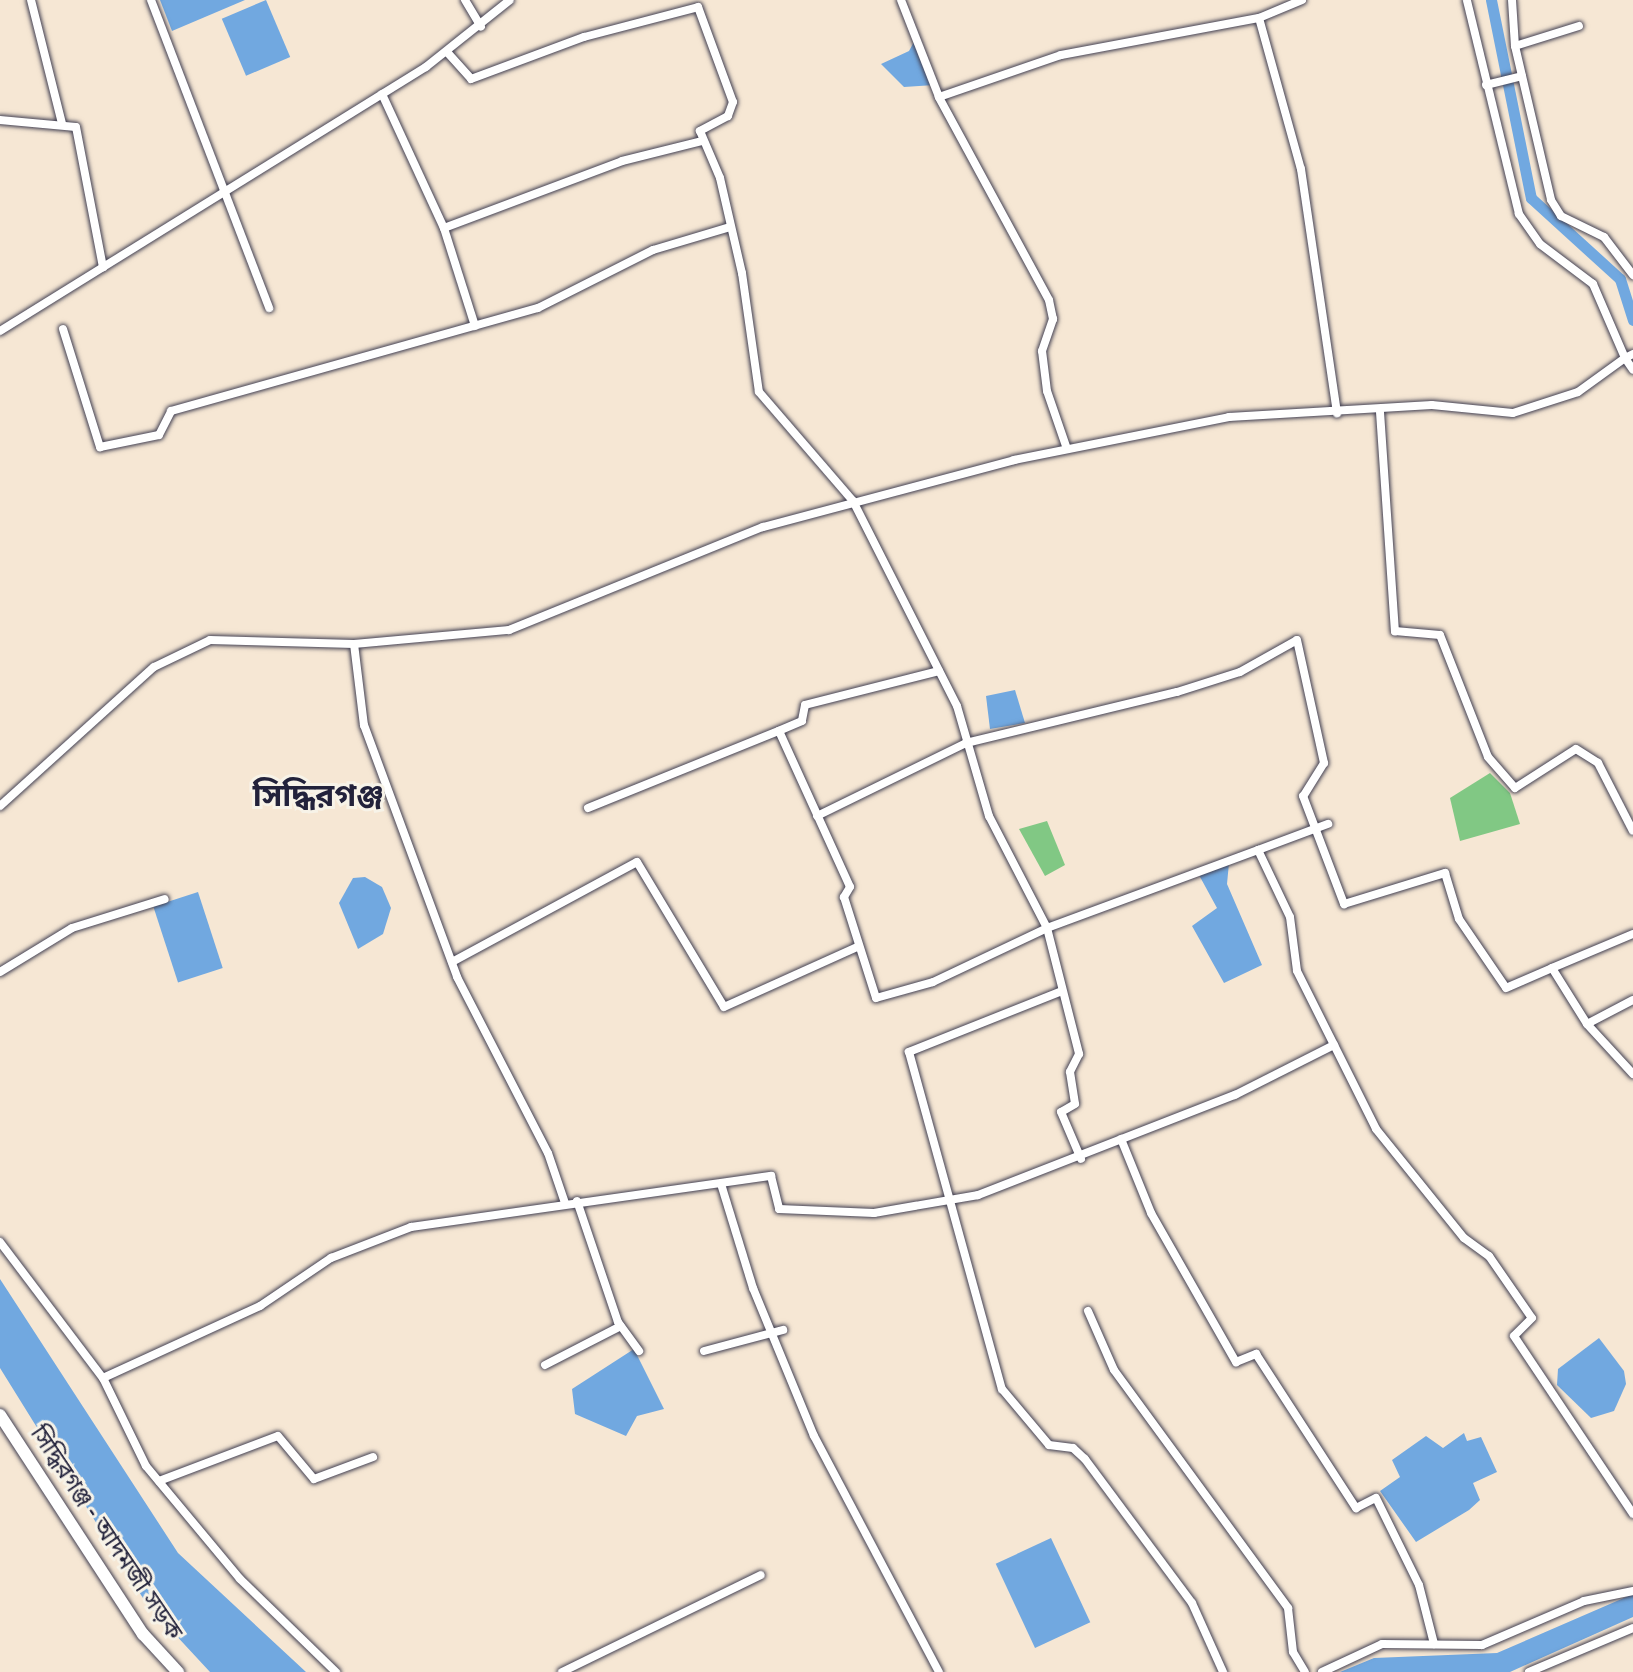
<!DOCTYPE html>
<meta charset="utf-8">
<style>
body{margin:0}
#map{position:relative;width:1633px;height:1672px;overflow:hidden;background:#f6e7d4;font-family:"Balsamiq Sans","Noto Sans Bengali",sans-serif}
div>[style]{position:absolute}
.green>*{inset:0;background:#81c884}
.water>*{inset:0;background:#71a8e0;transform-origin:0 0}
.canal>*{height:11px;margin:-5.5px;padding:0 5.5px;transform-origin:5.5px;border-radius:5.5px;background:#71a8e0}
.roads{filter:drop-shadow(0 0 2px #424052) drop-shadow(0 0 2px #424052)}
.street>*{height:8px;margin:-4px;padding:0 4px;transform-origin:4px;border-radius:4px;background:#fff}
.primary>*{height:12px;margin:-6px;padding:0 6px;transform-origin:6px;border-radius:6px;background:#fff}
span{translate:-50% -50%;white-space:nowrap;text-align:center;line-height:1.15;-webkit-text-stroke:6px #f7f3e8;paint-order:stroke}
.street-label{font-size:24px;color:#22223b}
.district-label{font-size:32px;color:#22223b;font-weight:700}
</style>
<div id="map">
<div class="green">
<i style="clip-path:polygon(1490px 773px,1510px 793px,1520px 824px,1460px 841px,1450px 798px)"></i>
<i style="clip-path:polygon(1047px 821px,1065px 865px,1045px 876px,1019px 829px)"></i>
</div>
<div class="water">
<i style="clip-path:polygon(160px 0,245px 0,172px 31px)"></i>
<i style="left:266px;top:0;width:62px;height:48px;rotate:67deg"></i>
<i style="clip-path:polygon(915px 40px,934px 85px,904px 87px,881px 64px,909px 51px)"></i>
<i style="clip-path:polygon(1015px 690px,1025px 723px,990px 729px,986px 696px)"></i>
<i style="clip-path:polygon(1229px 863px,1227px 884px,1262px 965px,1224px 983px,1192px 926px,1217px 908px,1199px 875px)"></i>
<i style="clip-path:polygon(365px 877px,382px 887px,391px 908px,383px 934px,358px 949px,339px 903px,353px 878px)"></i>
<i style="left:198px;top:892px;width:80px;height:47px;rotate:72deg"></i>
<i style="clip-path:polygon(0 1279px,178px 1553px,306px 1672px,210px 1672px,146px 1603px,0 1368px)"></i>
<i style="clip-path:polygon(1599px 1338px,1624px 1371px,1626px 1384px,1614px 1411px,1591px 1418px,1557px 1385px,1558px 1369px)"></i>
<i style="clip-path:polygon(634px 1349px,664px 1409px,637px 1416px,626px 1436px,575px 1414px,572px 1389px)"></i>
<i style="clip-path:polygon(1464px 1433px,1467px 1441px,1481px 1437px,1497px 1472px,1473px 1483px,1480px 1500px,1469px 1510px,1416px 1542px,1380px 1491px,1400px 1477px,1392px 1460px,1426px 1436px,1443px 1448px)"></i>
<i style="left:1051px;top:1538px;width:93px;height:61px;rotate:65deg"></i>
<i style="clip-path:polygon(1633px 1594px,1633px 1617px,1510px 1672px,1340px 1672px,1374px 1658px,1497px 1653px)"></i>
</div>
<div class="canal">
<i style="left:1491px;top:0;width:202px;rotate:78.6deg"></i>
<i style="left:1531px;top:198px;width:120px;rotate:42.3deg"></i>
<i style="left:1620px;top:279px;width:43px;rotate:72.4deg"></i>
</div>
<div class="roads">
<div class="street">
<i style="left:31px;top:0;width:127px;rotate:75.9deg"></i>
<i style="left:151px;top:0;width:330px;rotate:69deg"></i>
<i style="left:465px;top:0;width:31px;rotate:59deg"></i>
<i style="left:901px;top:0;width:104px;rotate:68.6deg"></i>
<i style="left:1302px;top:0;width:47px;rotate:157.3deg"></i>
<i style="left:1259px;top:18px;width:157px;rotate:74.5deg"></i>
<i style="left:1301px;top:169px;width:247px;rotate:81.6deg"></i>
<i style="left:1512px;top:0;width:46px;rotate:86.3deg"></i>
<i style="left:1515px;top:46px;width:158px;rotate:76.8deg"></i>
<i style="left:1551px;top:200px;width:19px;rotate:58deg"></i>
<i style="left:1561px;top:216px;width:48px;rotate:26deg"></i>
<i style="left:1604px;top:237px;width:48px;rotate:52.7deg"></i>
<i style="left:1515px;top:46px;width:67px;rotate:-17.4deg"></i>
<i style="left:447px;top:52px;width:36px;rotate:48deg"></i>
<i style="left:471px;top:79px;width:121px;rotate:-20.4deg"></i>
<i style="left:584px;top:37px;width:118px;rotate:-14.7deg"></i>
<i style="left:698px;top:7px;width:101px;rotate:69.8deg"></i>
<i style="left:733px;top:102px;width:15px;rotate:110deg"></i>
<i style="left:728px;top:116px;width:32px;rotate:152deg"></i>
<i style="left:700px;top:131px;width:51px;rotate:66.9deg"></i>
<i style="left:720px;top:178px;width:98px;rotate:77deg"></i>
<i style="left:742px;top:273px;width:120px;rotate:81.9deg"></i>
<i style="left:759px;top:392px;width:144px;rotate:49.2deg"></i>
<i style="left:853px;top:501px;width:230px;rotate:63.1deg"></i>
<i style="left:957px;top:706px;width:115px;rotate:73.8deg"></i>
<i style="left:989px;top:816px;width:126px;rotate:62.6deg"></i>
<i style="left:1047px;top:928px;width:130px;rotate:75.7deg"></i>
<i style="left:1079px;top:1054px;width:20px;rotate:117deg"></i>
<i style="left:1070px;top:1072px;width:32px;rotate:81deg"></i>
<i style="left:1075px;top:1104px;width:16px;rotate:150deg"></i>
<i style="left:1061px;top:1112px;width:51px;rotate:66.9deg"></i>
<i style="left:1486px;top:85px;width:37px;rotate:-14deg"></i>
<i style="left:382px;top:94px;width:148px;rotate:65.2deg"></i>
<i style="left:0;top:120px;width:76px;rotate:5.3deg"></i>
<i style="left:76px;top:127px;width:143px;rotate:79.1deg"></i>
<i style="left:475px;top:326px;width:103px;rotate:-107.6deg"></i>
<i style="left:444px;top:228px;width:190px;rotate:-20.6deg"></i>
<i style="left:622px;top:161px;width:82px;rotate:-14deg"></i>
<i style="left:63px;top:329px;width:124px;rotate:72.6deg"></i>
<i style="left:100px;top:447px;width:60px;rotate:-11.5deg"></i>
<i style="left:159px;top:435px;width:27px;rotate:-63deg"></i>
<i style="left:171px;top:411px;width:381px;rotate:-15.7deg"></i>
<i style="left:538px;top:308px;width:129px;rotate:-26.8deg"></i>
<i style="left:653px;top:250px;width:80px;rotate:-16.6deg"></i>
<i style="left:0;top:331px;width:501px;rotate:-31.79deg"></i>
<i style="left:426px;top:67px;width:107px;rotate:-38.6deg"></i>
<i style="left:1633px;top:354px;width:9px;rotate:153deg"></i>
<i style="left:1625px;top:358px;width:14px;rotate:56deg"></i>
<i style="left:1380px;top:412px;width:220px;rotate:86.1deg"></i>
<i style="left:1395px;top:631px;width:45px;rotate:5.1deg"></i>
<i style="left:1440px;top:635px;width:131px;rotate:68.5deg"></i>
<i style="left:1488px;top:757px;width:41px;rotate:48.9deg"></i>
<i style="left:1515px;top:788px;width:72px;rotate:-32.6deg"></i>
<i style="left:1576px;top:749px;width:26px;rotate:32deg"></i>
<i style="left:1598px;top:763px;width:76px;rotate:62.8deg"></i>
<i style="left:1067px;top:449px;width:61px;rotate:-109deg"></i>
<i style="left:1047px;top:391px;width:40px;rotate:-97.1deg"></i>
<i style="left:1042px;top:351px;width:34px;rotate:-71deg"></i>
<i style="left:1053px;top:319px;width:19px;rotate:-102deg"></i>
<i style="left:1049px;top:300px;width:231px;rotate:-118.5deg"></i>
<i style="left:939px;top:97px;width:129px;rotate:-19deg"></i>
<i style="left:1061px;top:55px;width:201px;rotate:-10.6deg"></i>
<i style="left:354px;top:644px;width:82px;rotate:83deg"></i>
<i style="left:364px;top:725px;width:269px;rotate:69.7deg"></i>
<i style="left:457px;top:977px;width:198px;rotate:62.7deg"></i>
<i style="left:548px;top:1153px;width:53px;rotate:71.2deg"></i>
<i style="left:939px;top:671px;width:138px;rotate:165.8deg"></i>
<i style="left:805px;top:705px;width:16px;rotate:101deg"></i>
<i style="left:802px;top:721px;width:25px;rotate:157deg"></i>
<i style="left:779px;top:731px;width:171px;rotate:65.5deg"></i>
<i style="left:850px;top:887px;width:12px;rotate:121deg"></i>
<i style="left:844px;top:897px;width:106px;rotate:72.4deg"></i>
<i style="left:876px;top:998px;width:59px;rotate:-15.7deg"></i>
<i style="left:933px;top:982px;width:126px;rotate:-25.3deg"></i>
<i style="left:1047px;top:928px;width:225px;rotate:-20.3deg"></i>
<i style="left:1258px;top:850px;width:74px;rotate:64.5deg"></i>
<i style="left:1290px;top:917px;width:54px;rotate:82.6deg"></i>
<i style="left:1297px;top:971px;width:177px;rotate:63.4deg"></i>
<i style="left:1376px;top:1129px;width:140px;rotate:51.1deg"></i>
<i style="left:1464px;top:1238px;width:31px;rotate:36deg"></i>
<i style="left:1489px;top:1256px;width:75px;rotate:55.3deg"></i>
<i style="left:1532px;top:1318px;width:25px;rotate:135deg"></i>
<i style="left:1514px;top:1336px;width:214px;rotate:56.2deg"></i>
<i style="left:0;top:806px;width:207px;rotate:-42.1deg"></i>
<i style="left:154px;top:667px;width:62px;rotate:-25.7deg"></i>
<i style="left:210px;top:640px;width:144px;rotate:1.6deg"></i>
<i style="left:354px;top:644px;width:156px;rotate:-5.2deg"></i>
<i style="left:509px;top:630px;width:274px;rotate:-22.1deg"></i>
<i style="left:763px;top:527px;width:260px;rotate:-14.9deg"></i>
<i style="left:1014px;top:460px;width:219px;rotate:-11.3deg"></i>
<i style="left:1229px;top:417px;width:203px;rotate:-3.4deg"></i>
<i style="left:1432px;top:405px;width:81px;rotate:5.6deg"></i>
<i style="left:1513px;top:413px;width:68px;rotate:-17.9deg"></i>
<i style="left:1578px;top:392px;width:58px;rotate:-35.9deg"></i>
<i style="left:1625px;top:358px;width:81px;rotate:-113.4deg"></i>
<i style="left:1593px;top:284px;width:66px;rotate:-143deg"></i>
<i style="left:1540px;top:244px;width:37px;rotate:-125deg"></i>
<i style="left:1519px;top:214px;width:220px;rotate:-103.7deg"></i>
<i style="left:588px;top:808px;width:206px;rotate:-22deg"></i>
<i style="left:817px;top:816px;width:166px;rotate:-26.1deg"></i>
<i style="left:966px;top:743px;width:217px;rotate:-13.6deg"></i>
<i style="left:1177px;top:692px;width:66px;rotate:-17.6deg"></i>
<i style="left:1240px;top:672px;width:65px;rotate:-29.3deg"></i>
<i style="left:1297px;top:640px;width:126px;rotate:77.6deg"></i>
<i style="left:1324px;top:763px;width:39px;rotate:122deg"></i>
<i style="left:1303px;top:796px;width:116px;rotate:69.2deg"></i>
<i style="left:1344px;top:904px;width:106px;rotate:-17.1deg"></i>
<i style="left:1445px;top:873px;width:48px;rotate:73.1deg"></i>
<i style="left:1459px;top:919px;width:83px;rotate:55.7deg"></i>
<i style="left:1506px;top:988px;width:50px;rotate:-23.5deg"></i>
<i style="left:1552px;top:968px;width:66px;rotate:58deg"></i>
<i style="left:1587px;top:1024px;width:52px;rotate:-27.6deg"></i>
<i style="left:1258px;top:850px;width:75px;rotate:-20.4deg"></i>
<i style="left:452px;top:962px;width:210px;rotate:-28.4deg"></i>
<i style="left:637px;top:862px;width:169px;rotate:59deg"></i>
<i style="left:724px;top:1007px;width:146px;rotate:-24.3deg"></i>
<i style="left:1552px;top:968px;width:88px;rotate:-22.8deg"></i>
<i style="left:0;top:972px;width:84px;rotate:-31.4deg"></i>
<i style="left:72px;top:928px;width:97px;rotate:-17.3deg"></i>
<i style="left:1062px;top:991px;width:165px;rotate:158.3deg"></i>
<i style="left:909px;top:1052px;width:350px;rotate:74.6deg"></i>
<i style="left:1002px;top:1389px;width:73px;rotate:50deg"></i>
<i style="left:1049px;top:1445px;width:24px;rotate:7deg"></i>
<i style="left:1073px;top:1448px;width:16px;rotate:43deg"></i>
<i style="left:1085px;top:1459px;width:179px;rotate:53.4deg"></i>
<i style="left:1192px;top:1603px;width:76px;rotate:65.8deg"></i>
<i style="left:1587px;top:1024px;width:68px;rotate:47.4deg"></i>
<i style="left:1121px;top:1139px;width:80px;rotate:67.9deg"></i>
<i style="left:1151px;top:1213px;width:172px;rotate:60.3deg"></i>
<i style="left:1236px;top:1362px;width:22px;rotate:-22deg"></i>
<i style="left:1256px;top:1354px;width:184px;rotate:57deg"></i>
<i style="left:1356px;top:1508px;width:22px;rotate:-27deg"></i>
<i style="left:1376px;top:1498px;width:97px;rotate:63.7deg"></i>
<i style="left:1419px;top:1585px;width:61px;rotate:75.7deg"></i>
<i style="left:721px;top:1184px;width:109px;rotate:72.9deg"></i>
<i style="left:753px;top:1288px;width:160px;rotate:67.6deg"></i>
<i style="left:814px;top:1436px;width:267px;rotate:62.1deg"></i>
<i style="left:577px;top:1201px;width:128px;rotate:71.3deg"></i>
<i style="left:618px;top:1322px;width:36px;rotate:54deg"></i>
<i style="left:0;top:1242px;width:171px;rotate:52.9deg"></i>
<i style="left:103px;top:1378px;width:98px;rotate:64deg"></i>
<i style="left:146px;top:1466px;width:147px;rotate:50.2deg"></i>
<i style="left:240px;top:1579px;width:134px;rotate:44.1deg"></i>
<i style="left:1088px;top:1311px;width:64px;rotate:66.2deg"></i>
<i style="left:1114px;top:1370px;width:295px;rotate:53.8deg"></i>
<i style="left:1288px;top:1608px;width:44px;rotate:83.5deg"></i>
<i style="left:1293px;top:1652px;width:23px;rotate:59deg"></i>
<i style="left:704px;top:1351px;width:82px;rotate:-14.9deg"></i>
<i style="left:545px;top:1365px;width:85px;rotate:-27.2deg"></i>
<i style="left:103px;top:1378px;width:173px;rotate:-24.6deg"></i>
<i style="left:260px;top:1306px;width:86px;rotate:-34.1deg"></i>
<i style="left:331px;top:1258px;width:86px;rotate:-21.2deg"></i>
<i style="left:411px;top:1227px;width:364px;rotate:-8.1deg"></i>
<i style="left:771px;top:1176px;width:34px;rotate:76deg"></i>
<i style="left:779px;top:1209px;width:95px;rotate:2.4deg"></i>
<i style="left:874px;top:1213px;width:106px;rotate:-9.8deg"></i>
<i style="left:978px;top:1195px;width:276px;rotate:-21.3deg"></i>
<i style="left:1235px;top:1095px;width:111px;rotate:-26.8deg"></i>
<i style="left:159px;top:1481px;width:127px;rotate:-20.7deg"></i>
<i style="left:278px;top:1436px;width:56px;rotate:50.1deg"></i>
<i style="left:314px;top:1479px;width:63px;rotate:-20.4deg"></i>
<i style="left:562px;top:1672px;width:221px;rotate:-26deg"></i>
<i style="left:1322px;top:1672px;width:66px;rotate:-25deg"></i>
<i style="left:1382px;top:1644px;width:100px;rotate:0.6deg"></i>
<i style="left:1482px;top:1645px;width:111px;rotate:-23.3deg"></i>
<i style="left:1584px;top:1601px;width:50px;rotate:-11.5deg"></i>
<i style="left:1529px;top:1672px;width:113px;rotate:-22.9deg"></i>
</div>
<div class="primary">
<i style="left:0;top:1415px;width:262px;rotate:56.9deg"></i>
<i style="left:143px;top:1634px;width:52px;rotate:47.4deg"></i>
</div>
</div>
<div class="street-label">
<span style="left:106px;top:1533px;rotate:56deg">সিদ্ধিরগঞ্জ - আদমজী সড়ক</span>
</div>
<div class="district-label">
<span style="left:318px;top:797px">সিদ্ধিরগঞ্জ</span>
</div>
</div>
